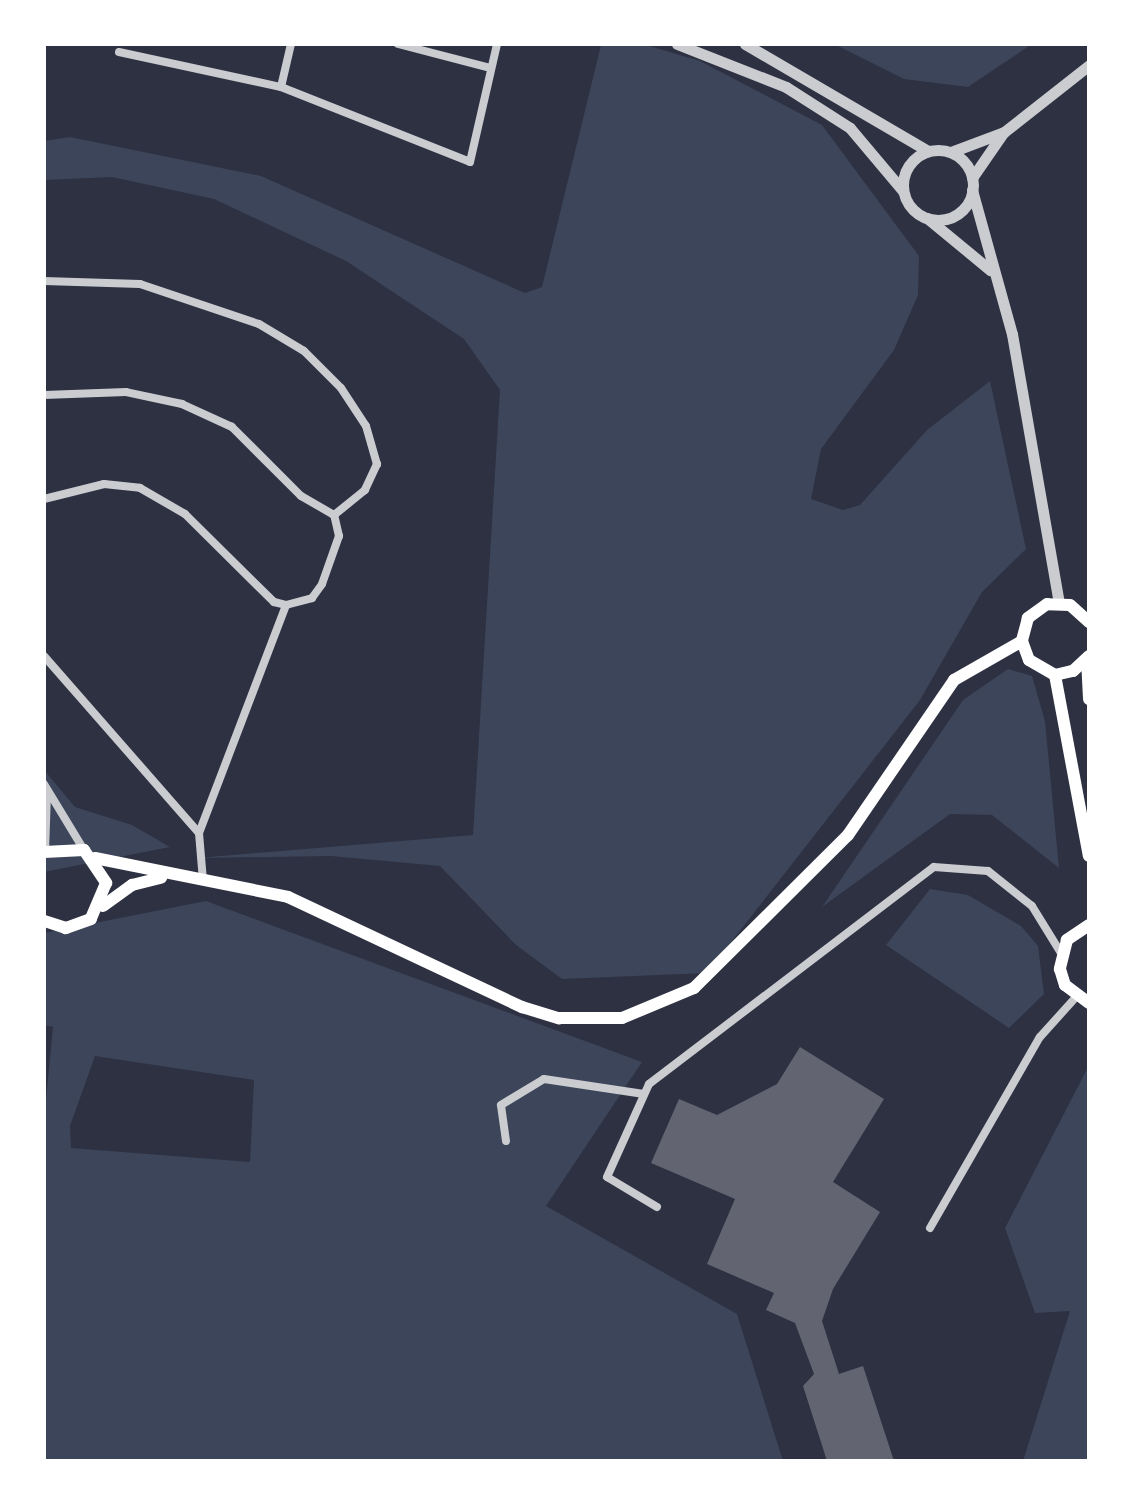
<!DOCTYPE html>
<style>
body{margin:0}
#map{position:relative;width:1133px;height:1505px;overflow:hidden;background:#2d3142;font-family:"PT Sans Narrow",sans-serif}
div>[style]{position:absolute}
.green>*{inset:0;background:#3c4559}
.building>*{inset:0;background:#626471}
.minor>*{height:8px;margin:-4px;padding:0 4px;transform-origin:4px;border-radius:4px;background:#caccd0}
.tertiary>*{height:11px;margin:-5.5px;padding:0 5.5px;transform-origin:5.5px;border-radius:5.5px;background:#caccd0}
.tertiary>.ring{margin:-5.5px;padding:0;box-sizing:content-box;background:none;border:11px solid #caccd0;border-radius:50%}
.secondary>*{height:12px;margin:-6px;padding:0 6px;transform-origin:6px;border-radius:6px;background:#fff}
span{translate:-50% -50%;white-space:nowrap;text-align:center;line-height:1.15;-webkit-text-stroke:7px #fff;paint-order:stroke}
.frame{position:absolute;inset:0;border:46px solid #fff;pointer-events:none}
</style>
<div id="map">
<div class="green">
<i style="clip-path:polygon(834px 44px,1032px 44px,968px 87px,904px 79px)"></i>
<i style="clip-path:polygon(601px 45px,646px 45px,700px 61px,822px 125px,919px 256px,918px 295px,894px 350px,821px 449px,811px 499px,843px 510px,860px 505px,927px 430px,990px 381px,1026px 549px,982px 592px,920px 700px,707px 973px,562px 979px,516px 945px,440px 866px,331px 856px,197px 858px,473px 835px,500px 390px,464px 339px,346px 261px,214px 199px,112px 177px,44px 180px,44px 141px,70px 137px,261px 176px,525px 293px,542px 287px)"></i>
<i style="clip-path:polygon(1008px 669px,1032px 676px,1045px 721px,1059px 868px,992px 815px,950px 814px,822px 907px,963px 700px)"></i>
<i style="clip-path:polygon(44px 770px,75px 807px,132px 825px,170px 847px,44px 872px)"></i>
<i style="clip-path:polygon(930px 889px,968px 895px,1021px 926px,1038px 946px,1044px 994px,1009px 1028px,886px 945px)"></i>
<i style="clip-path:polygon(evenodd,206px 901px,642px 1062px,546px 1206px,737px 1314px,783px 1461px,44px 1461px,44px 1120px,53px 1027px,44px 1025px,44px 933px,206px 901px,95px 1056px,254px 1080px,250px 1162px,71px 1148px,70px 1126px,95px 1056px)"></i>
<i style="clip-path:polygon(1088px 1067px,1089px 1461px,1023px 1461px,1070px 1311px,1035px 1313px,1005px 1228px)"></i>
</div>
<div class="building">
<i style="clip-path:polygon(800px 1047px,884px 1099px,833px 1182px,880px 1212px,833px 1289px,822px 1321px,839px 1374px,863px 1366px,894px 1461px,827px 1461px,803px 1386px,814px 1374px,795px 1323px,766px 1310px,774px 1293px,707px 1264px,735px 1199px,651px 1163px,679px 1099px,717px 1115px,777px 1084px)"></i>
</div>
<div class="minor">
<i style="left:398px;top:44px;width:92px;rotate:14.5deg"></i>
<i style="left:119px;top:52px;width:166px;rotate:12.2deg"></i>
<i style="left:281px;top:87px;width:203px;rotate:21.6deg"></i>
<i style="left:470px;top:162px;width:121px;rotate:-77.1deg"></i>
<i style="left:281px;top:87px;width:44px;rotate:-76.9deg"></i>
<i style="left:44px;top:281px;width:96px;rotate:1.8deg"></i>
<i style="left:140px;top:284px;width:126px;rotate:18.6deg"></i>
<i style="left:259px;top:324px;width:52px;rotate:31deg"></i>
<i style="left:304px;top:351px;width:52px;rotate:45deg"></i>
<i style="left:341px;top:388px;width:45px;rotate:56.7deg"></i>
<i style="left:366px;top:426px;width:40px;rotate:74deg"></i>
<i style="left:377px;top:464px;width:29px;rotate:115deg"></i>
<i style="left:365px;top:490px;width:40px;rotate:141deg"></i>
<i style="left:334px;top:515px;width:38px;rotate:-150deg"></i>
<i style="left:301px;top:496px;width:98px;rotate:-135deg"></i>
<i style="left:232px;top:427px;width:55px;rotate:-155.3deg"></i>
<i style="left:182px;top:404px;width:57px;rotate:-167.9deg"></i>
<i style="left:126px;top:392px;width:82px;rotate:177.9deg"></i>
<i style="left:44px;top:499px;width:62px;rotate:-14deg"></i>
<i style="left:104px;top:484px;width:36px;rotate:6deg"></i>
<i style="left:140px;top:488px;width:52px;rotate:30deg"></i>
<i style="left:185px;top:514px;width:125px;rotate:44.7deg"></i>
<i style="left:274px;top:602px;width:12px;rotate:14deg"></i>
<i style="left:286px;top:605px;width:27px;rotate:-15deg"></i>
<i style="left:312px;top:598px;width:17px;rotate:-54deg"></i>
<i style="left:322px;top:584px;width:51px;rotate:-70.5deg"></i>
<i style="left:339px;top:536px;width:22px;rotate:-103deg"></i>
<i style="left:44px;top:656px;width:235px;rotate:48.8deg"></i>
<i style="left:199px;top:833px;width:48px;rotate:85.2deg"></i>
<i style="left:44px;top:784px;width:77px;rotate:58.8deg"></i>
<i style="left:199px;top:833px;width:244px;rotate:-69.1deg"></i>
<i style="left:45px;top:851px;width:56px;rotate:-88deg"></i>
<i style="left:506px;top:1141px;width:36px;rotate:-98deg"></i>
<i style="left:501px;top:1105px;width:50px;rotate:-31.2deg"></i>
<i style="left:544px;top:1079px;width:101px;rotate:8.5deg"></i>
<i style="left:657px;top:1207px;width:58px;rotate:-149deg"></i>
<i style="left:607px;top:1177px;width:102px;rotate:-65.7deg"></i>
<i style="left:649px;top:1084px;width:358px;rotate:-37.3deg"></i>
<i style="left:934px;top:867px;width:54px;rotate:4.2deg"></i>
<i style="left:988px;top:871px;width:56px;rotate:38.5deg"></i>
<i style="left:1032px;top:906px;width:55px;rotate:58.3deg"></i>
<i style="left:930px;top:1228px;width:220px;rotate:-60.1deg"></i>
<i style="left:1040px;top:1037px;width:54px;rotate:-48deg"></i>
</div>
<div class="tertiary">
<i style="left:677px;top:44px;width:117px;rotate:21.5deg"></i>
<i style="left:786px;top:87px;width:76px;rotate:32.6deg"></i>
<i style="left:850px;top:128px;width:82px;rotate:49.9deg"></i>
<i style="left:745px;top:44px;width:212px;rotate:30.3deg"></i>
<i class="ring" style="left:903px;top:150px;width:59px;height:59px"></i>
<i style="left:951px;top:152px;width:57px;rotate:-20.7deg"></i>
<i style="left:1004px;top:132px;width:108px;rotate:-38.2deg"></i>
<i style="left:972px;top:178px;width:55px;rotate:-55.4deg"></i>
<i style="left:972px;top:190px;width:149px;rotate:74.5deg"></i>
<i style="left:1012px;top:334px;width:273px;rotate:80.1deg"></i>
<i style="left:927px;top:218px;width:82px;rotate:39.5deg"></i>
</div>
<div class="secondary">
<i style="left:1089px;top:622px;width:25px;rotate:-138deg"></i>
<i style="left:1070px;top:605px;width:23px;rotate:-178deg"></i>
<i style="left:1047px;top:604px;width:24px;rotate:144deg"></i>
<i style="left:1028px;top:618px;width:24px;rotate:105deg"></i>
<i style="left:1022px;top:641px;width:20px;rotate:70deg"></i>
<i style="left:1029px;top:660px;width:30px;rotate:30deg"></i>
<i style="left:1055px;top:675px;width:18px;rotate:-13deg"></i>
<i style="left:1073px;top:671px;width:22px;rotate:-43deg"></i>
<i style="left:1087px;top:659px;width:40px;rotate:87.1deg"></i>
<i style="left:1055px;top:675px;width:184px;rotate:79.4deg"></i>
<i style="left:44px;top:852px;width:40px;rotate:-2.9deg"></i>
<i style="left:84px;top:850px;width:40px;rotate:56deg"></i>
<i style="left:106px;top:883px;width:39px;rotate:113deg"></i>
<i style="left:91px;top:919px;width:27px;rotate:160deg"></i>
<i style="left:66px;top:928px;width:23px;rotate:-162deg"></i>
<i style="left:95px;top:858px;width:197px;rotate:11.4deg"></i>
<i style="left:288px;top:897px;width:259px;rotate:25.2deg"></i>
<i style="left:522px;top:1007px;width:39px;rotate:17deg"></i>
<i style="left:559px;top:1018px;width:63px"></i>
<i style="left:622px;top:1018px;width:78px;rotate:-22.6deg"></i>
<i style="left:694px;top:988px;width:217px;rotate:-44.8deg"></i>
<i style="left:848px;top:835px;width:188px;rotate:-55.6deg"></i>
<i style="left:954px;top:680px;width:78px;rotate:-29.8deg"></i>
<i style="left:103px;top:906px;width:36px;rotate:-36deg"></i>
<i style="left:132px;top:885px;width:30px;rotate:-14deg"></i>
<i style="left:1089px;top:925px;width:27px;rotate:146deg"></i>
<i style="left:1067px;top:940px;width:30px;rotate:104deg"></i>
<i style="left:1060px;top:969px;width:17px;rotate:73deg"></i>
<i style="left:1065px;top:985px;width:30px;rotate:37deg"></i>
</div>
<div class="frame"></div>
</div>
